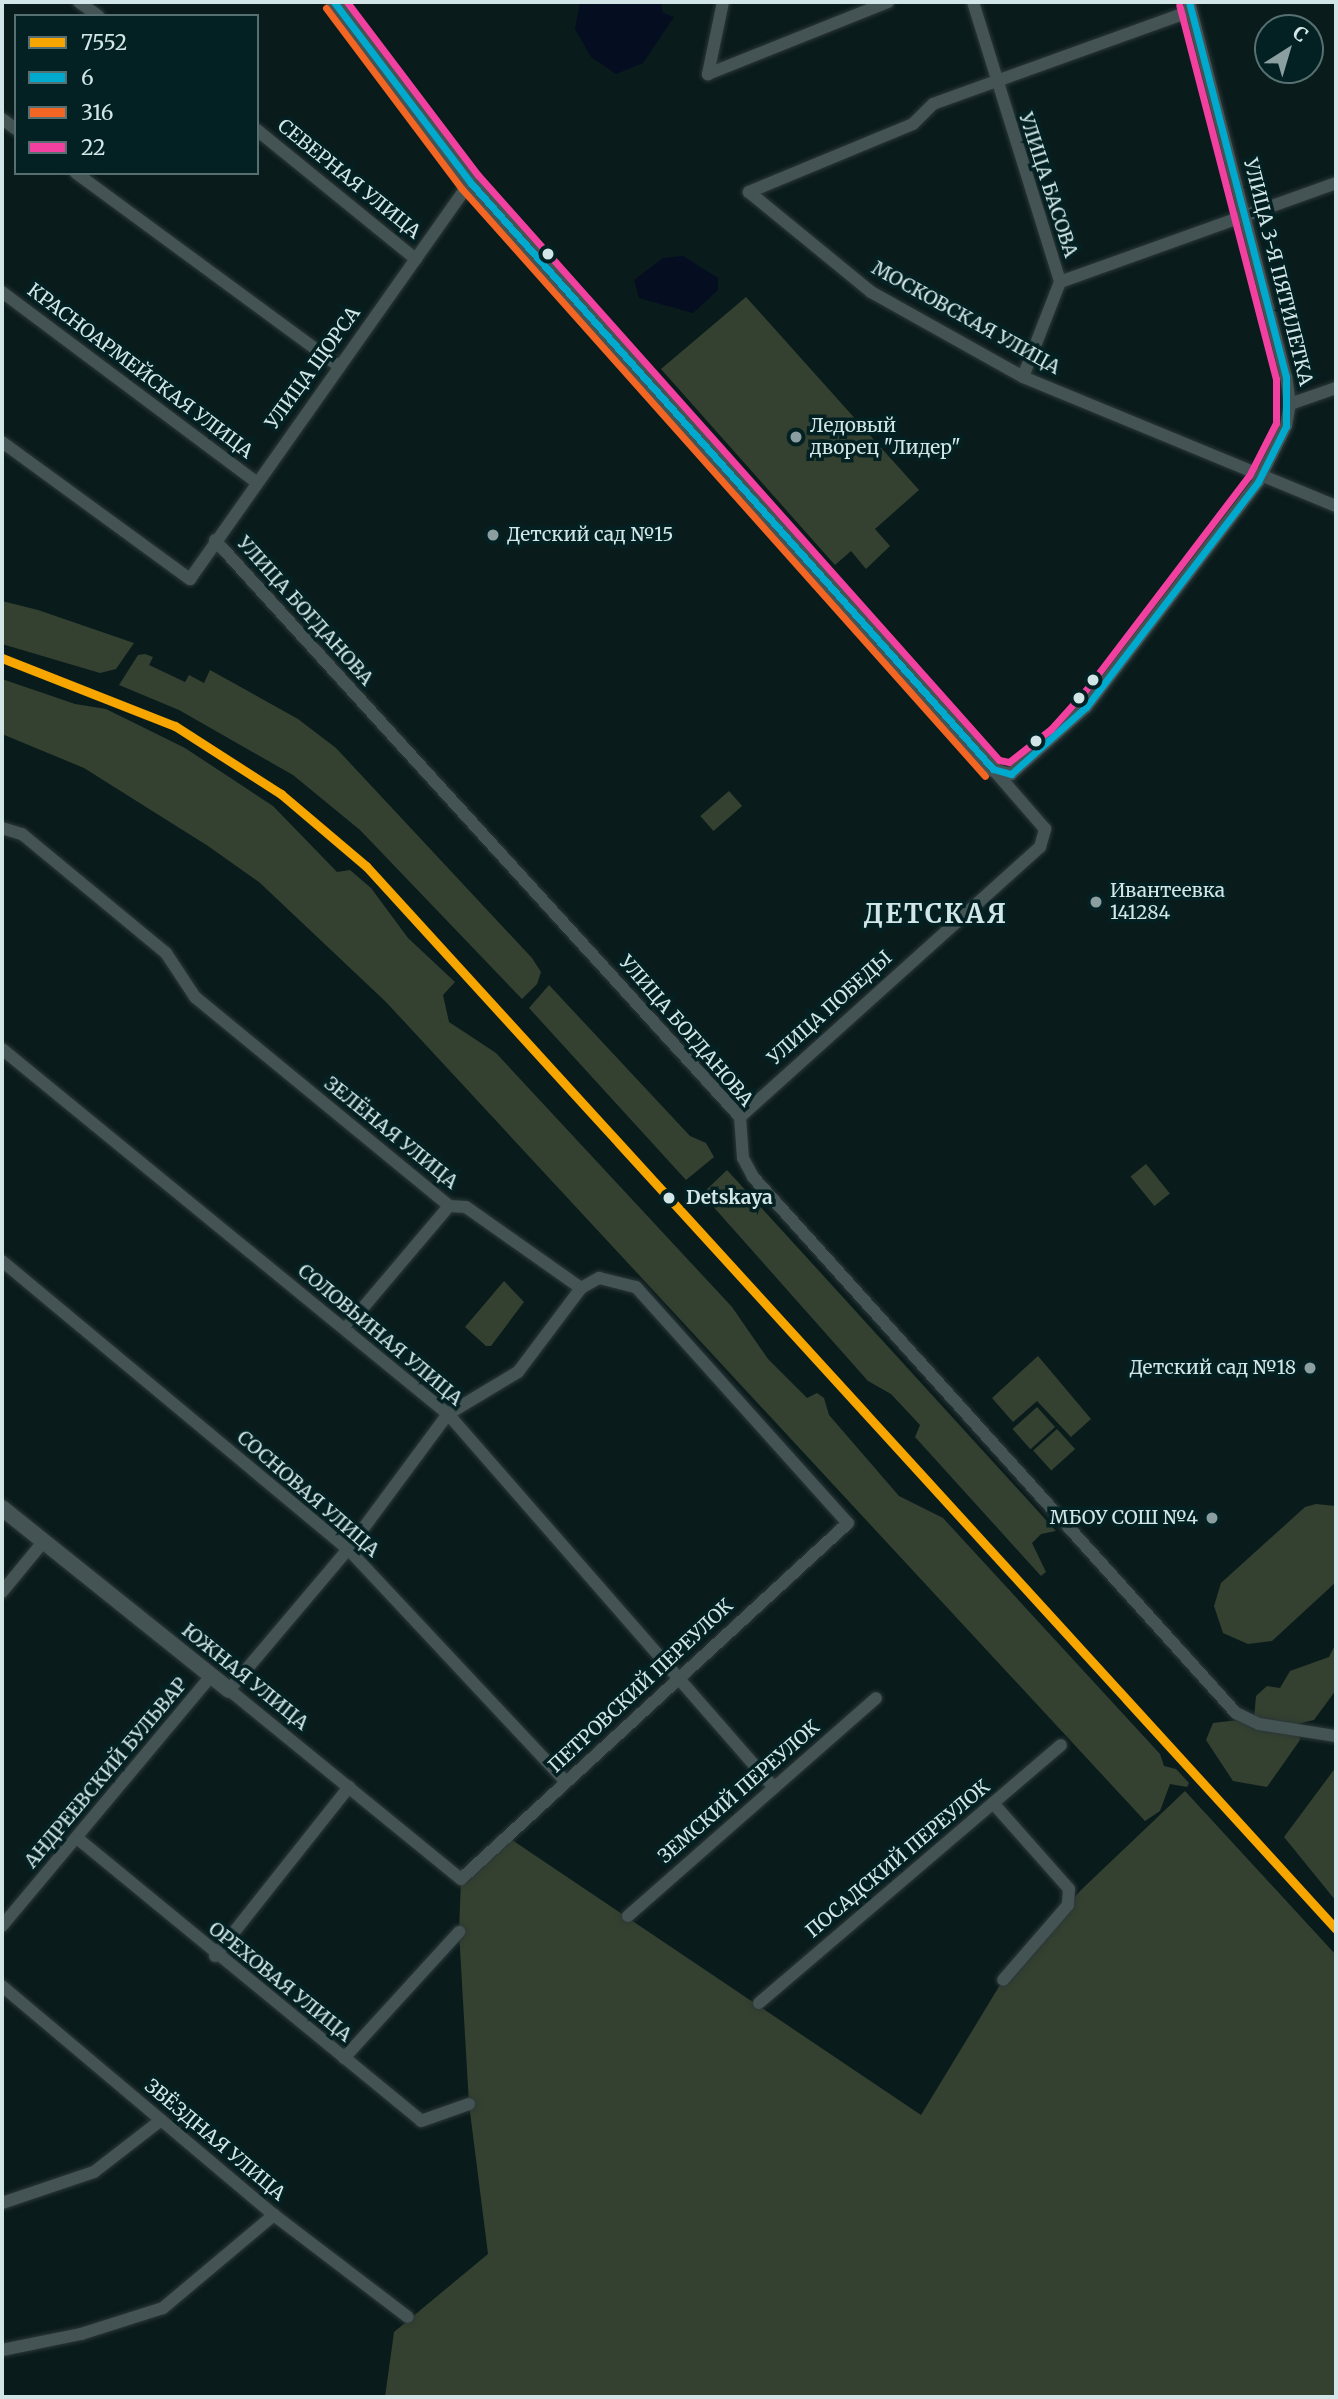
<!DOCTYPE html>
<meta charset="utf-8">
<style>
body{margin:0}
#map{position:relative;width:1338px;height:2399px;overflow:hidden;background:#0a1b1c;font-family:Merriweather,serif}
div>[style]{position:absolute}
.green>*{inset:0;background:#344130;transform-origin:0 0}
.water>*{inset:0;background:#050d21}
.roads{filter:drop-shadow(0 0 2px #2c3737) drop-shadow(0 0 2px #2c3737)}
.minor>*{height:12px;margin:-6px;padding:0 6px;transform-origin:6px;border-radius:6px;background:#445354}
.tertiary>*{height:16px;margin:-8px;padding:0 8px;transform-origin:8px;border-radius:8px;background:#445354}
.bus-1>*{height:7px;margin:-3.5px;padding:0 3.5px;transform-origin:3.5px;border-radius:3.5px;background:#00a9ce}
.bus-2>*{height:7px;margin:-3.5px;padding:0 3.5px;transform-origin:3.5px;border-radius:3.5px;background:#f26522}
.bus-3>*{height:7px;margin:-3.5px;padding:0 3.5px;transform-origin:3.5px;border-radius:3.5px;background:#f240a1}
.rail-1>*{height:9px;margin:-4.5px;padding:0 4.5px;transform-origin:4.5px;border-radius:4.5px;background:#f7a600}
.dots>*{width:19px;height:19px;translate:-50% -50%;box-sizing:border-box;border:4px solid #032123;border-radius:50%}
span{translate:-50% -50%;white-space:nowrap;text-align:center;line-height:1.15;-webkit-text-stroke:7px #032123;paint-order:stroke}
.street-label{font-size:19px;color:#d2e6e7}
.poi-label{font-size:19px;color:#d2e6e7}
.left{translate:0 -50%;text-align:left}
.right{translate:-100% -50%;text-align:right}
.stop-label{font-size:19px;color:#d2e6e7;font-weight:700}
.district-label{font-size:26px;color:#d2e6e7;font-weight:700;letter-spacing:2px}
.frame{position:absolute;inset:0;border:4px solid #d2e6e7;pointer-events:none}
.legend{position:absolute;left:14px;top:14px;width:245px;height:161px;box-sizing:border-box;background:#032123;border:2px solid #567071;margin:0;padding:9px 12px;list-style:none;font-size:21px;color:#d2e6e7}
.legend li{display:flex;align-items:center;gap:14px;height:35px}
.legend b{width:35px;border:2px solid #567071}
.north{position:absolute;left:1254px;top:14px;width:70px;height:70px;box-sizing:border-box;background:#032123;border:2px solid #567071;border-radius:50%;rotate:37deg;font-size:19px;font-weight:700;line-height:28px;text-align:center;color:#d2e6e7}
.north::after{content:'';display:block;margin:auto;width:24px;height:32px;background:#8c9fa0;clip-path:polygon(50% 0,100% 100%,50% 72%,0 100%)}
</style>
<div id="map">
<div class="green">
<i style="clip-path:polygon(746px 297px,919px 490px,875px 529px,890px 546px,866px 569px,851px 551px,835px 565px,661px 369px)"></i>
<i style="clip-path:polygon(2px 601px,38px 610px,134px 643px,116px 669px,100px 673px,2px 644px)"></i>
<i style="clip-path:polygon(145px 654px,153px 657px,149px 665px,185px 682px,189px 675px,204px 683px,210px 670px,298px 719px,336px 748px,532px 958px,541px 972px,537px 984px,522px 999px,360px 830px,293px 775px,179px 710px,119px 685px,138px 655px)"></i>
<i style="clip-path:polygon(2px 679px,75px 704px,106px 709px,185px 748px,273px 806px,337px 872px,350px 870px,371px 888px,408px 938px,455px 982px,443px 995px,449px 1022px,496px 1053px,732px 1307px,768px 1359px,807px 1398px,817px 1393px,824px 1398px,829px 1415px,899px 1496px,943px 1518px,1160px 1754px,1164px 1766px,1176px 1769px,1189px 1783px,1187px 1787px,1170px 1784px,1160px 1811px,1145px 1821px,386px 1002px,259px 882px,208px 846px,84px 768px,2px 734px)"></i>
<i style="left:729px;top:791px;width:20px;height:38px;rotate:49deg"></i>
<i style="clip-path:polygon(549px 985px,690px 1136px,706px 1143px,714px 1157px,686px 1180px,529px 1008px)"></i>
<i style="left:1146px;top:1164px;width:38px;height:20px;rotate:51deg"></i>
<i style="clip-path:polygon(727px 1170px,1056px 1531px,1041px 1534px,1032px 1543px,1046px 1572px,1041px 1576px,915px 1437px,920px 1425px,891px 1394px,868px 1381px,702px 1194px)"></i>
<i style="clip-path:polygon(504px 1281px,524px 1302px,491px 1346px,486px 1346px,465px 1327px)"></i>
<i style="clip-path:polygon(1038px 1356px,1091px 1419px,1071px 1437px,1037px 1401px,1013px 1422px,992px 1398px)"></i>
<i style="left:1037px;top:1407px;width:27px;height:33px;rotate:48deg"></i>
<i style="left:1057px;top:1429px;width:27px;height:32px;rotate:48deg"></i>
<i style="clip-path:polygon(1316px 1504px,1336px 1506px,1336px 1582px,1272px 1641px,1248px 1644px,1223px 1633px,1214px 1606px,1221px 1583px,1305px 1507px)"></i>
<i style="clip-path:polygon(1336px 1643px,1336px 1690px,1314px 1720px,1297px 1724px,1300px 1740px,1267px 1787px,1233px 1781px,1206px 1740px,1213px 1723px,1254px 1718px,1256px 1696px,1267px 1686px,1280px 1688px,1290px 1671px,1329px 1657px)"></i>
<i style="clip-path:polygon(1336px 1767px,1336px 1901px,1284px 1837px)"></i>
<i style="clip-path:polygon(1185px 1791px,1336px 1955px,1336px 2397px,385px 2397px,394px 2332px,488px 2254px,469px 2104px,459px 1932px,461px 1879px,506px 1836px,921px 2115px,1003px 1980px,1081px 1890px)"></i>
</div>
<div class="water">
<i style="clip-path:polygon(580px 2px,661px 2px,663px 13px,674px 17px,643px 63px,616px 74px,591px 57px,575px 29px)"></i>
<i style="clip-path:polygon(683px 256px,718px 278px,718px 290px,693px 313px,639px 298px,634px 280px,663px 258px)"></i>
</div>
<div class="roads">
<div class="minor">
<i style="left:79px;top:2px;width:24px;rotate:36deg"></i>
<i style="left:723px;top:2px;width:74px;rotate:101.8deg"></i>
<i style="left:708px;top:74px;width:194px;rotate:-21.8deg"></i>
<i style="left:973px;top:2px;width:293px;rotate:72.7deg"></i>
<i style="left:1060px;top:282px;width:102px;rotate:111.3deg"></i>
<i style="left:1191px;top:11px;width:274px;rotate:160.2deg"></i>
<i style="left:933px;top:104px;width:28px;rotate:135deg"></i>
<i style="left:913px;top:124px;width:178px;rotate:157.5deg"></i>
<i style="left:749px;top:192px;width:158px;rotate:39.3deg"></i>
<i style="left:871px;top:292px;width:174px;rotate:29.2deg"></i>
<i style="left:1023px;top:377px;width:339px;rotate:22.4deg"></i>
<i style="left:2px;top:119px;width:17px;rotate:36deg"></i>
<i style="left:257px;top:130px;width:205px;rotate:39.1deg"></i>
<i style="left:76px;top:173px;width:326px;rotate:36.3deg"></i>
<i style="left:1060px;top:282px;width:293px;rotate:-19.7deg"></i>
<i style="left:2px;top:292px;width:316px;rotate:36.8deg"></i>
<i style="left:1290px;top:404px;width:49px;rotate:-19.2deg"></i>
<i style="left:2px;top:442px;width:233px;rotate:36.1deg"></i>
<i style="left:190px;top:579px;width:486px;rotate:-54.8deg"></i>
<i style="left:215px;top:540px;width:780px;rotate:47.7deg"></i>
<i style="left:740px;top:1117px;width:41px;rotate:85.8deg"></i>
<i style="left:743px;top:1158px;width:21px;rotate:62deg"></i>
<i style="left:753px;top:1177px;width:722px;rotate:47.98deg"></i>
<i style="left:1236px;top:1713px;width:25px;rotate:26deg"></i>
<i style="left:1259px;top:1724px;width:78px;rotate:8.9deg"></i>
<i style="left:993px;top:769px;width:19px;rotate:16deg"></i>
<i style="left:1011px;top:774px;width:101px;rotate:-41.8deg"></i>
<i style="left:1086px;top:707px;width:283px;rotate:-52.6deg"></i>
<i style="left:1258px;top:482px;width:63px;rotate:-63.4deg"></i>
<i style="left:1286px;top:426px;width:22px;rotate:-80deg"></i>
<i style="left:1290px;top:404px;width:27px;rotate:-98deg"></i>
<i style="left:1286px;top:377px;width:387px;rotate:-104.5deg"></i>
<i style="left:2px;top:828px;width:21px;rotate:17deg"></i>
<i style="left:22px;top:834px;width:187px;rotate:39.6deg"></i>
<i style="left:166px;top:953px;width:53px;rotate:56.6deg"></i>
<i style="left:195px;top:997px;width:329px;rotate:39.4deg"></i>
<i style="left:449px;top:1206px;width:17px;rotate:3deg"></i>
<i style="left:466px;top:1207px;width:141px;rotate:35.2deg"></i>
<i style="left:581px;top:1288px;width:21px;rotate:-29deg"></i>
<i style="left:599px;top:1278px;width:38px;rotate:14deg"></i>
<i style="left:636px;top:1287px;width:317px;rotate:48.1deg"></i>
<i style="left:848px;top:1523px;width:526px;rotate:137.39deg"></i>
<i style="left:461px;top:1879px;width:299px;rotate:-140.8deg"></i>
<i style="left:229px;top:1690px;width:185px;rotate:-49.8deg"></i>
<i style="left:348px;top:1549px;width:168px;rotate:-53.5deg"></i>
<i style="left:448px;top:1414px;width:82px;rotate:-31deg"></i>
<i style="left:518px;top:1372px;width:105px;rotate:-53.1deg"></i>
<i style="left:2px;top:1049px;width:576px;rotate:39.3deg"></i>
<i style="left:448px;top:1414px;width:496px;rotate:48.9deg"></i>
<i style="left:740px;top:1117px;width:404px;rotate:-42deg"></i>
<i style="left:1040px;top:847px;width:19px;rotate:-74deg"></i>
<i style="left:1045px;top:829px;width:79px;rotate:-130.9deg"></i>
<i style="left:2px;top:1261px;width:450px;rotate:39.8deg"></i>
<i style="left:348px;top:1549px;width:319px;rotate:46.9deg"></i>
<i style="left:345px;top:1329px;width:161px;rotate:-49.8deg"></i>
<i style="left:2px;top:1592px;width:65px;rotate:-50.6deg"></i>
<i style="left:993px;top:1803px;width:115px;rotate:48.5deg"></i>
<i style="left:1069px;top:1889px;width:16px;rotate:94deg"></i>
<i style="left:1068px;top:1905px;width:99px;rotate:130.9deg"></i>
<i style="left:77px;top:1838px;width:445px;rotate:39.4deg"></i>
<i style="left:421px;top:2121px;width:51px;rotate:-19.5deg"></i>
<i style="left:628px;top:1916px;width:330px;rotate:-41.3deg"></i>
<i style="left:2px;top:1926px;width:326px;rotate:-50.1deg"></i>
<i style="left:215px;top:1956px;width:216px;rotate:-51.6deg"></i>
<i style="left:2px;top:1986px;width:356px;rotate:40.1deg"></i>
<i style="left:274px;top:2215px;width:168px;rotate:37.3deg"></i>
<i style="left:759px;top:2003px;width:397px;rotate:-40.5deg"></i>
<i style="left:344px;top:2058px;width:171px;rotate:-47.6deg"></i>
<i style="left:2px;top:2203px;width:97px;rotate:-18.6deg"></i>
<i style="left:94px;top:2172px;width:85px;rotate:-37.8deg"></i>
<i style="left:2px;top:2350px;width:81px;rotate:-11.4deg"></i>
<i style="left:81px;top:2334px;width:86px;rotate:-17.6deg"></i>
<i style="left:163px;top:2308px;width:145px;rotate:-40deg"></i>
</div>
<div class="tertiary">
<i style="left:334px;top:2px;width:226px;rotate:52.9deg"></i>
<i style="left:470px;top:182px;width:786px;rotate:48.3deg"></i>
<i style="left:2px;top:1508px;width:291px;rotate:38.7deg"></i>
</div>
</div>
<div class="bus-1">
<i style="left:334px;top:2px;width:226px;rotate:52.9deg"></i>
<i style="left:470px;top:182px;width:786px;rotate:48.3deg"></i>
<i style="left:993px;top:769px;width:19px;rotate:16deg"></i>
<i style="left:1011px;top:774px;width:101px;rotate:-41.8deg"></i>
<i style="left:1086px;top:707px;width:283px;rotate:-52.6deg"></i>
<i style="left:1258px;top:482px;width:63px;rotate:-63.4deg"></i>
<i style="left:1286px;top:426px;width:49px;rotate:-90deg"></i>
<i style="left:1286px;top:377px;width:387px;rotate:-104.5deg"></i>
</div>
<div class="bus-2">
<i style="left:326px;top:8px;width:226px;rotate:53.1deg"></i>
<i style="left:462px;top:189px;width:786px;rotate:48.3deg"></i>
</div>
<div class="bus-3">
<i style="left:347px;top:2px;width:217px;rotate:52.9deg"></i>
<i style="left:478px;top:175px;width:783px;rotate:48.31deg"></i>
<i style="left:999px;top:760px;width:10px;rotate:11deg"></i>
<i style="left:1009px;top:762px;width:53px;rotate:-38.2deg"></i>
<i style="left:1051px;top:729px;width:51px;rotate:-48.2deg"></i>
<i style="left:1085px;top:691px;width:270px;rotate:-52.7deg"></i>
<i style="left:1249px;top:476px;width:59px;rotate:-63deg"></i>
<i style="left:1276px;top:423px;width:44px;rotate:-90deg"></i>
<i style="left:1276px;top:379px;width:386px;rotate:-104.5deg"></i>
</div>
<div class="rail-1">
<i style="left:2px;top:658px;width:186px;rotate:21.5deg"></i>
<i style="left:175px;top:726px;width:126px;rotate:32.7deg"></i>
<i style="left:281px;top:794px;width:111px;rotate:40.3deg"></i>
<i style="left:366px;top:866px;width:1439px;rotate:47.62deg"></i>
</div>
<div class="dots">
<i style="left:548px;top:254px;background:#d2e6e7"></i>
<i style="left:796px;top:437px;background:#8c9fa0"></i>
<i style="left:493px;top:535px;background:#8c9fa0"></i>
<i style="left:1093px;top:680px;background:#d2e6e7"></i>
<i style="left:1079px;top:698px;background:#d2e6e7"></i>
<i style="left:1036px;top:741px;background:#d2e6e7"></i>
<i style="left:1096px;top:902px;background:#8c9fa0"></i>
<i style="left:669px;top:1198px;background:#d2e6e7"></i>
<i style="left:1310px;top:1368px;background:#8c9fa0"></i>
<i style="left:1212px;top:1518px;background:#8c9fa0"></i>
</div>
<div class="street-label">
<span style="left:349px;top:179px;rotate:39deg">СЕВЕРНАЯ УЛИЦА</span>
<span style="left:1048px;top:185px;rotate:72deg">УЛИЦА БАСОВА</span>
<span style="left:1278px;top:272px;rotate:76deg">УЛИЦА 3-Я ПЯТИЛЕТКА</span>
<span style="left:966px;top:318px;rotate:29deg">МОСКОВСКАЯ УЛИЦА</span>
<span style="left:313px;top:368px;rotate:-54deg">УЛИЦА ЩОРСА</span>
<span style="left:140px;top:371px;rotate:37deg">КРАСНОАРМЕЙСКАЯ УЛИЦА</span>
<span style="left:305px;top:611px;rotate:48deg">УЛИЦА БОГДАНОВА</span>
<span style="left:830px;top:1008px;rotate:-42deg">УЛИЦА ПОБЕДЫ</span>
<span style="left:686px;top:1031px;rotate:49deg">УЛИЦА БОГДАНОВА</span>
<span style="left:391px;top:1133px;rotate:39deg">ЗЕЛЁНАЯ УЛИЦА</span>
<span style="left:380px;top:1335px;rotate:40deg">СОЛОВЬИНАЯ УЛИЦА</span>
<span style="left:308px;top:1494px;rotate:41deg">СОСНОВАЯ УЛИЦА</span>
<span style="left:245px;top:1677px;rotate:39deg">ЮЖНАЯ УЛИЦА</span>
<span style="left:641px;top:1686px;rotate:-43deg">ПЕТРОВСКИЙ ПЕРЕУЛОК</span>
<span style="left:106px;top:1773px;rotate:-50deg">АНДРЕЕВСКИЙ БУЛЬВАР</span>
<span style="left:739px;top:1792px;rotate:-41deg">ЗЕМСКИЙ ПЕРЕУЛОК</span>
<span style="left:898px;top:1859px;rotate:-40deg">ПОСАДСКИЙ ПЕРЕУЛОК</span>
<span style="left:280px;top:1982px;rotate:39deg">ОРЕХОВАЯ УЛИЦА</span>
<span style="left:215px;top:2140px;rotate:40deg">ЗВЁЗДНАЯ УЛИЦА</span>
</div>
<div class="poi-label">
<span class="left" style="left:810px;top:437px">Ледовый<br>дворец "Лидер"</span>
<span class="left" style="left:507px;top:535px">Детский сад №15</span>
<span class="left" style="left:1110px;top:902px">Ивантеевка<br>141284</span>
<span class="right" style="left:1296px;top:1368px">Детский сад №18</span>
<span class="right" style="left:1198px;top:1518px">МБОУ СОШ №4</span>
</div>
<div class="stop-label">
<span class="left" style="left:686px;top:1198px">Detskaya</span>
</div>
<div class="district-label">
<span style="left:936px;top:914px">ДЕТСКАЯ</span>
</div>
<div class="frame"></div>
<ul class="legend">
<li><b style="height:9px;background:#f7a600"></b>7552</li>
<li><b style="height:9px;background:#00a9ce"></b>6</li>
<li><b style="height:9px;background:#f26522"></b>316</li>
<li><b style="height:9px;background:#f240a1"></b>22</li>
</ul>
<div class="north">С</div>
</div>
